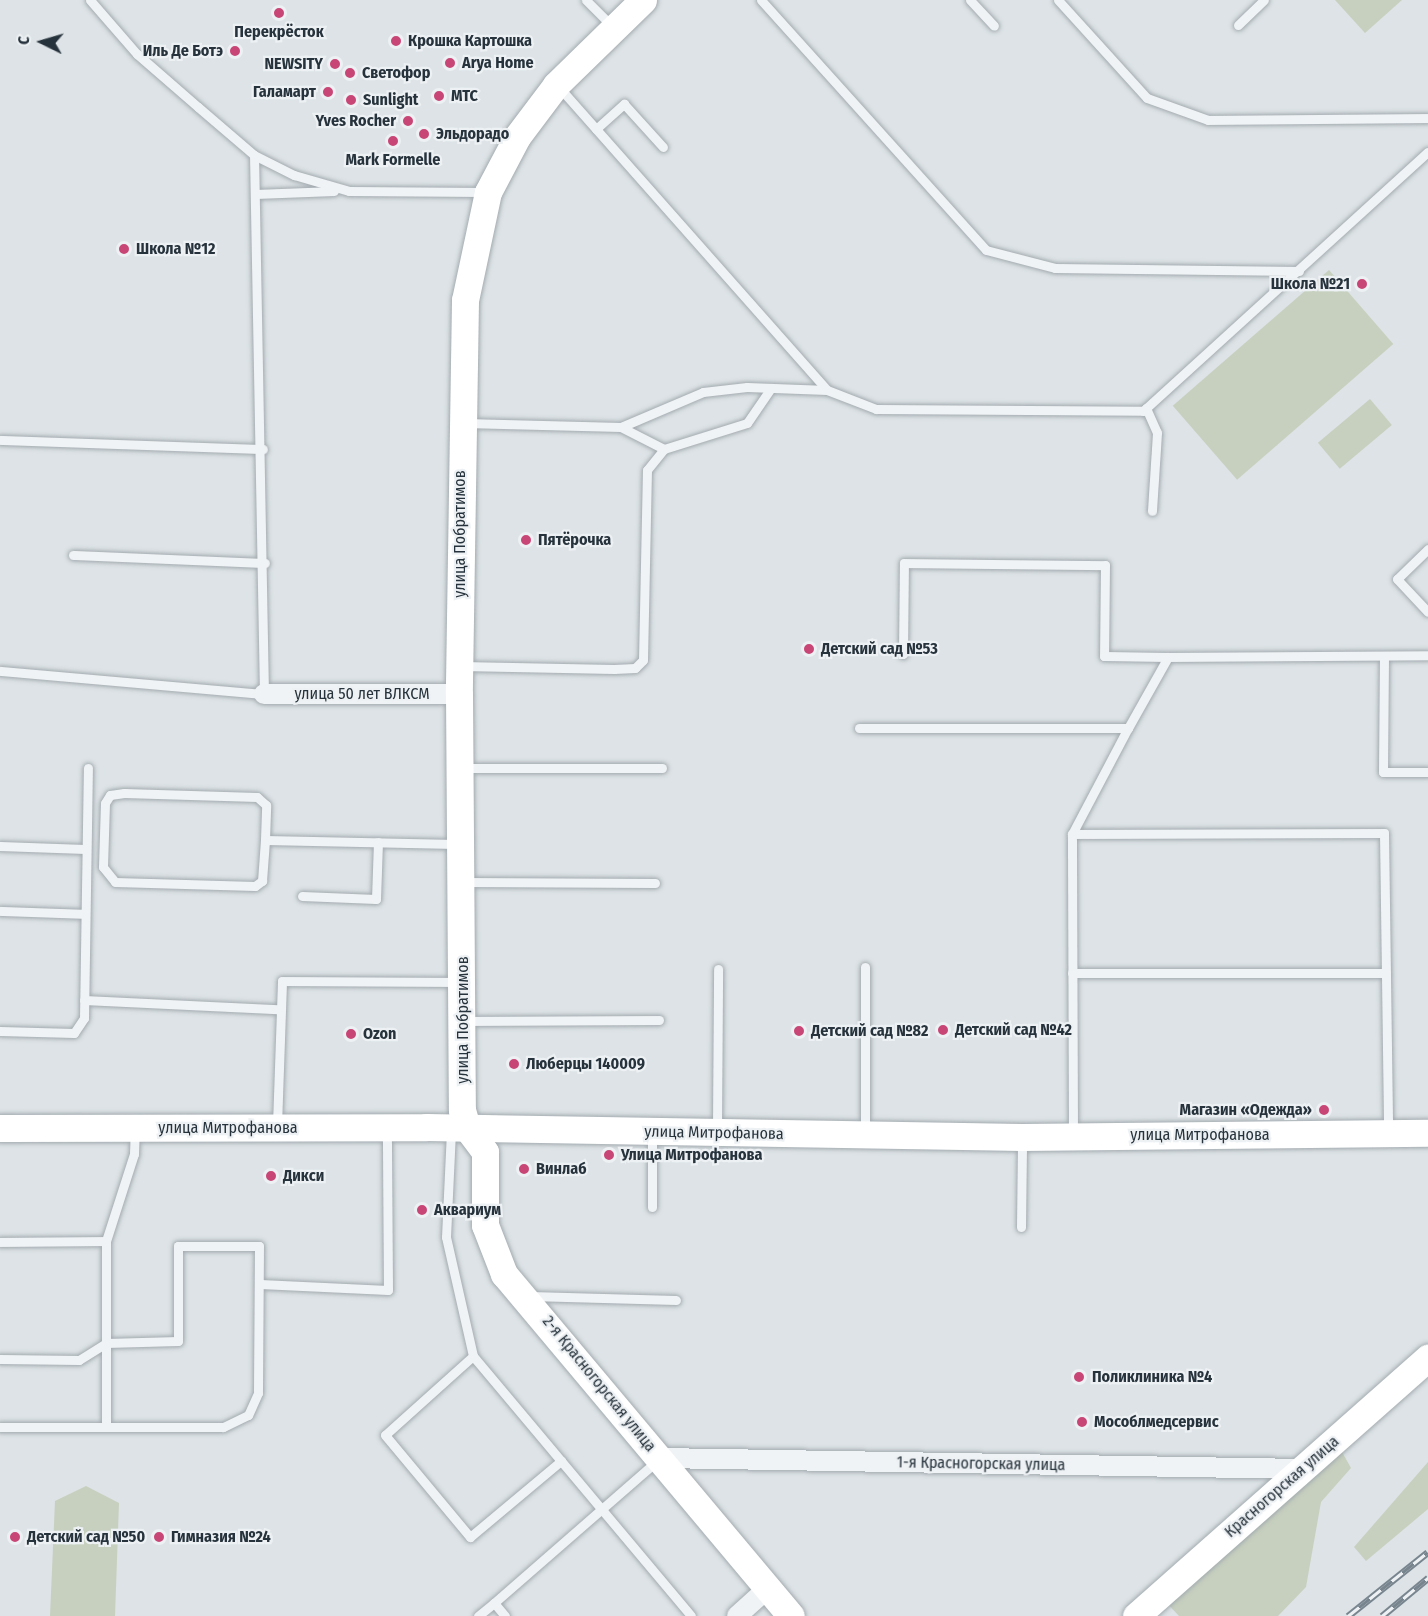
<!DOCTYPE html>
<meta charset="utf-8">
<style>
body{margin:0}
#map{position:relative;width:1428px;height:1616px;overflow:hidden;background:#dde3e6;font-family:"Fira Sans Condensed",sans-serif}
div>[style]{position:absolute}
.green>*{inset:0;background:#c7d0bf;transform-origin:0 0}
.roads{filter:drop-shadow(0 0 2px #a3abb0) drop-shadow(0 0 2px #a3abb0)}
.lane>*{height:9px;margin:-4.5px;padding:0 4.5px;transform-origin:4.5px;border-radius:4.5px;background:#f0f3f5}
.street>*{height:20px;margin:-10px;padding:0 10px;transform-origin:10px;border-radius:10px;background:#f0f3f5}
.secondary>*{height:27px;margin:-13.5px;padding:0 13.5px;transform-origin:13.5px;border-radius:13.5px;background:#fff}
.rail>*{height:7px;margin-top:-3.5px;transform-origin:0;background:repeating-linear-gradient(90deg,#edf1f4 0 14px,#78858f 0 28px);box-sizing:border-box;border-block:2px solid #78858f}
.dots>*{width:16px;height:16px;translate:-50% -50%;box-sizing:border-box;border:3px solid #edf1f4;border-radius:50%}
span{translate:-50% -50%;white-space:nowrap;text-align:center;line-height:1.15;-webkit-text-stroke:4.5px #edf1f4;paint-order:stroke}
.poi-label{font-size:16px;color:#27333c;font-weight:700}
.left{translate:0 -50%;text-align:left}
.right{translate:-100% -50%;text-align:right}
.street-label{font-size:16px;color:#27333c}
.north{position:absolute;left:12px;top:12px;width:60px;height:60px;-webkit-text-stroke:4px #edf1f4;paint-order:stroke;rotate:275deg;font-size:16px;font-weight:700;line-height:24px;text-align:center;color:#27333c}
.north::after{content:'';display:block;margin:auto;width:21px;height:27px;background:#27333c;clip-path:polygon(50% 0,100% 100%,50% 72%,0 100%)}
</style>
<div id="map">
<div class="green">
<i style="clip-path:polygon(1335px 0,1402px 0,1365px 33px)"></i>
<i style="left:1329px;top:270px;width:98px;height:207px;rotate:49deg"></i>
<i style="left:1370px;top:399px;width:34px;height:68px;rotate:50deg"></i>
<i style="clip-path:polygon(1337px 1443px,1351px 1468px,1321px 1502px,1306px 1587px,1278px 1616px,1179px 1616px,1164px 1600px)"></i>
<i style="clip-path:polygon(1428px 1462px,1428px 1509px,1366px 1561px,1354px 1547px)"></i>
<i style="clip-path:polygon(86px 1486px,119px 1503px,115px 1616px,50px 1616px,55px 1501px)"></i>
</div>
<div class="roads">
<div class="lane">
<i style="left:90px;top:0;width:72px;rotate:49deg"></i>
<i style="left:137px;top:54px;width:81px;rotate:41deg"></i>
<i style="left:198px;top:107px;width:74px;rotate:40.6deg"></i>
<i style="left:254px;top:155px;width:45px;rotate:26.6deg"></i>
<i style="left:294px;top:175px;width:57px;rotate:16.2deg"></i>
<i style="left:349px;top:191px;width:136px;rotate:0.4deg"></i>
<i style="left:586px;top:0;width:37px;rotate:45deg"></i>
<i style="left:761px;top:0;width:336px;rotate:48deg"></i>
<i style="left:986px;top:250px;width:71px;rotate:14.6deg"></i>
<i style="left:1055px;top:268px;width:244px;rotate:0.7deg"></i>
<i style="left:970px;top:0;width:35px;rotate:47deg"></i>
<i style="left:1058px;top:0;width:132px;rotate:47.8deg"></i>
<i style="left:1147px;top:98px;width:65px;rotate:19.8deg"></i>
<i style="left:1208px;top:120px;width:220px;rotate:-0.5deg"></i>
<i style="left:1238px;top:25px;width:36px;rotate:-44deg"></i>
<i style="left:558px;top:86px;width:406px;rotate:48.5deg"></i>
<i style="left:827px;top:390px;width:53px;rotate:21.2deg"></i>
<i style="left:876px;top:409px;width:267px;rotate:0.4deg"></i>
<i style="left:1143px;top:411px;width:385px;rotate:-42.3deg"></i>
<i style="left:596px;top:129px;width:38px;rotate:-42deg"></i>
<i style="left:624px;top:104px;width:58px;rotate:47.8deg"></i>
<i style="left:255px;top:194px;width:79px;rotate:-2.2deg"></i>
<i style="left:771px;top:388px;width:42px;rotate:124.4deg"></i>
<i style="left:747px;top:423px;width:87px;rotate:162.6deg"></i>
<i style="left:664px;top:449px;width:48px;rotate:-152.9deg"></i>
<i style="left:621px;top:427px;width:89px;rotate:-23.1deg"></i>
<i style="left:703px;top:392px;width:44px;rotate:-6.5deg"></i>
<i style="left:747px;top:387px;width:80px;rotate:2.1deg"></i>
<i style="left:1146px;top:408px;width:27px;rotate:66deg"></i>
<i style="left:1157px;top:433px;width:78px;rotate:93.7deg"></i>
<i style="left:464px;top:423px;width:157px;rotate:1.5deg"></i>
<i style="left:0;top:440px;width:263px;rotate:2deg"></i>
<i style="left:1428px;top:549px;width:43px;rotate:135.9deg"></i>
<i style="left:1397px;top:579px;width:45px;rotate:46.8deg"></i>
<i style="left:73px;top:555px;width:192px;rotate:2.4deg"></i>
<i style="left:903px;top:654px;width:91px;rotate:-89.4deg"></i>
<i style="left:904px;top:563px;width:201px;rotate:0.6deg"></i>
<i style="left:1105px;top:565px;width:91px;rotate:90.6deg"></i>
<i style="left:1104px;top:656px;width:64px;rotate:0.9deg"></i>
<i style="left:1384px;top:657px;width:115px;rotate:90.5deg"></i>
<i style="left:1383px;top:772px;width:45px"></i>
<i style="left:461px;top:666px;width:153px;rotate:1.1deg"></i>
<i style="left:614px;top:669px;width:21px;rotate:-3deg"></i>
<i style="left:635px;top:668px;width:11px;rotate:-45deg"></i>
<i style="left:643px;top:660px;width:190px;rotate:-88.8deg"></i>
<i style="left:647px;top:470px;width:27px;rotate:-51deg"></i>
<i style="left:0;top:671px;width:265px;rotate:5deg"></i>
<i style="left:264px;top:694px;width:539px;rotate:-91.06deg"></i>
<i style="left:859px;top:728px;width:269px"></i>
<i style="left:1128px;top:728px;width:81px;rotate:-60.6deg"></i>
<i style="left:1168px;top:657px;width:260px;rotate:-0.4deg"></i>
<i style="left:463px;top:768px;width:199px"></i>
<i style="left:1072px;top:834px;width:312px;rotate:-0.2deg"></i>
<i style="left:1384px;top:833px;width:298px;rotate:89.2deg"></i>
<i style="left:265px;top:840px;width:35px;rotate:-88deg"></i>
<i style="left:266px;top:805px;width:12px;rotate:-138deg"></i>
<i style="left:257px;top:797px;width:133px;rotate:-178.3deg"></i>
<i style="left:124px;top:793px;width:14px;rotate:172deg"></i>
<i style="left:110px;top:795px;width:9px;rotate:122deg"></i>
<i style="left:105px;top:803px;width:64px;rotate:91.8deg"></i>
<i style="left:103px;top:867px;width:19px;rotate:51deg"></i>
<i style="left:115px;top:882px;width:140px;rotate:1.6deg"></i>
<i style="left:255px;top:886px;width:9px;rotate:-36deg"></i>
<i style="left:262px;top:881px;width:41px;rotate:-85.8deg"></i>
<i style="left:265px;top:840px;width:191px;rotate:1.2deg"></i>
<i style="left:0;top:846px;width:85px;rotate:2deg"></i>
<i style="left:463px;top:882px;width:192px;rotate:0.3deg"></i>
<i style="left:302px;top:896px;width:74px;rotate:2.3deg"></i>
<i style="left:376px;top:899px;width:57px;rotate:-88deg"></i>
<i style="left:0;top:911px;width:84px;rotate:2deg"></i>
<i style="left:1072px;top:973px;width:314px"></i>
<i style="left:84px;top:1000px;width:194px;rotate:2.7deg"></i>
<i style="left:463px;top:1021px;width:196px;rotate:-0.3deg"></i>
<i style="left:0;top:1031px;width:74px;rotate:1.5deg"></i>
<i style="left:74px;top:1033px;width:18px;rotate:-56deg"></i>
<i style="left:84px;top:1018px;width:250px;rotate:-89.1deg"></i>
<i style="left:277px;top:1125px;width:144px;rotate:-88deg"></i>
<i style="left:282px;top:981px;width:177px;rotate:0.3deg"></i>
<i style="left:717px;top:1128px;width:159px;rotate:-89.6deg"></i>
<i style="left:451px;top:1131px;width:106px;rotate:92.7deg"></i>
<i style="left:446px;top:1237px;width:122px;rotate:77.2deg"></i>
<i style="left:473px;top:1356px;width:339px;rotate:50deg"></i>
<i style="left:865px;top:1133px;width:166px;rotate:-90deg"></i>
<i style="left:1073px;top:1134px;width:300px;rotate:-90.2deg"></i>
<i style="left:1072px;top:834px;width:120px;rotate:-62.2deg"></i>
<i style="left:652px;top:1207px;width:74px;rotate:-90deg"></i>
<i style="left:1021px;top:1227px;width:88px;rotate:-89.3deg"></i>
<i style="left:106px;top:1241px;width:91px;rotate:-72.2deg"></i>
<i style="left:134px;top:1154px;width:23px;rotate:-88deg"></i>
<i style="left:0;top:1242px;width:106px;rotate:-0.5deg"></i>
<i style="left:106px;top:1241px;width:186px;rotate:90deg"></i>
<i style="left:260px;top:1284px;width:128px;rotate:2.7deg"></i>
<i style="left:388px;top:1290px;width:160px;rotate:-90.4deg"></i>
<i style="left:530px;top:1296px;width:146px;rotate:1.6deg"></i>
<i style="left:473px;top:1356px;width:118px;rotate:138.1deg"></i>
<i style="left:385px;top:1435px;width:133px;rotate:50.2deg"></i>
<i style="left:470px;top:1537px;width:119px;rotate:-39.9deg"></i>
<i style="left:0;top:1359px;width:79px;rotate:0.7deg"></i>
<i style="left:79px;top:1360px;width:32px;rotate:-32deg"></i>
<i style="left:106px;top:1343px;width:72px;rotate:-1.6deg"></i>
<i style="left:178px;top:1341px;width:95px;rotate:-90deg"></i>
<i style="left:178px;top:1246px;width:81px"></i>
<i style="left:259px;top:1246px;width:147px;rotate:90.4deg"></i>
<i style="left:258px;top:1393px;width:24px;rotate:114deg"></i>
<i style="left:248px;top:1415px;width:28px;rotate:154deg"></i>
<i style="left:223px;top:1427px;width:223px;rotate:180deg"></i>
<i style="left:478px;top:1616px;width:21px;rotate:-39deg"></i>
<i style="left:505px;top:1616px;width:17px;rotate:-130deg"></i>
<i style="left:494px;top:1603px;width:218px;rotate:-41.1deg"></i>
</div>
<div class="street">
<i style="left:264px;top:694px;width:195px"></i>
<i style="left:660px;top:1458px;width:642px;rotate:0.98deg"></i>
<i style="left:737px;top:1616px;width:40px;rotate:-42deg"></i>
</div>
<div class="secondary">
<i style="left:643px;top:0;width:122px;rotate:135.7deg"></i>
<i style="left:556px;top:85px;width:65px;rotate:126.9deg"></i>
<i style="left:517px;top:137px;width:62px;rotate:117.8deg"></i>
<i style="left:488px;top:192px;width:110px;rotate:102deg"></i>
<i style="left:465px;top:300px;width:394px;rotate:90.9deg"></i>
<i style="left:459px;top:694px;width:416px;rotate:89.6deg"></i>
<i style="left:462px;top:1110px;width:19px;rotate:74deg"></i>
<i style="left:467px;top:1128px;width:30px;rotate:53deg"></i>
<i style="left:485px;top:1152px;width:73px;rotate:90deg"></i>
<i style="left:485px;top:1225px;width:53px;rotate:68.8deg"></i>
<i style="left:504px;top:1274px;width:446px;rotate:50deg"></i>
<i style="left:0;top:1128px;width:426px;rotate:-0.1deg"></i>
<i style="left:426px;top:1127px;width:596px;rotate:0.96deg"></i>
<i style="left:1022px;top:1137px;width:406px;rotate:-0.6deg"></i>
<i style="left:1136px;top:1616px;width:390px;rotate:-41.5deg"></i>
</div>
</div>
<div class="rail">
<i style="left:1348px;top:1616px;width:102px;rotate:-38.7deg"></i>
<i style="left:1382px;top:1616px;width:60px;rotate:-39.6deg"></i>
</div>
<div class="dots">
<i style="left:279px;top:13px;background:#c84675"></i>
<i style="left:396px;top:41px;background:#c84675"></i>
<i style="left:235px;top:51px;background:#c84675"></i>
<i style="left:450px;top:63px;background:#c84675"></i>
<i style="left:335px;top:64px;background:#c84675"></i>
<i style="left:350px;top:73px;background:#c84675"></i>
<i style="left:328px;top:92px;background:#c84675"></i>
<i style="left:439px;top:96px;background:#c84675"></i>
<i style="left:351px;top:100px;background:#c84675"></i>
<i style="left:408px;top:121px;background:#c84675"></i>
<i style="left:424px;top:134px;background:#c84675"></i>
<i style="left:393px;top:141px;background:#c84675"></i>
<i style="left:124px;top:249px;background:#c84675"></i>
<i style="left:1362px;top:284px;background:#c84675"></i>
<i style="left:526px;top:540px;background:#c84675"></i>
<i style="left:809px;top:649px;background:#c84675"></i>
<i style="left:943px;top:1030px;background:#c84675"></i>
<i style="left:799px;top:1031px;background:#c84675"></i>
<i style="left:351px;top:1034px;background:#c84675"></i>
<i style="left:514px;top:1064px;background:#c84675"></i>
<i style="left:1324px;top:1110px;background:#c84675"></i>
<i style="left:609px;top:1155px;background:#c84675"></i>
<i style="left:524px;top:1169px;background:#c84675"></i>
<i style="left:271px;top:1176px;background:#c84675"></i>
<i style="left:422px;top:1210px;background:#c84675"></i>
<i style="left:1079px;top:1377px;background:#c84675"></i>
<i style="left:1082px;top:1422px;background:#c84675"></i>
<i style="left:15px;top:1537px;background:#c84675"></i>
<i style="left:159px;top:1537px;background:#c84675"></i>
</div>
<div class="poi-label">
<span style="left:279px;top:32px">Перекрёсток</span>
<span class="left" style="left:408px;top:41px">Крошка Картошка</span>
<span class="right" style="left:223px;top:51px">Иль Де Ботэ</span>
<span class="left" style="left:462px;top:63px">Arya Home</span>
<span class="right" style="left:323px;top:64px">NEWSITY</span>
<span class="left" style="left:362px;top:73px">Светофор</span>
<span class="right" style="left:316px;top:92px">Галамарт</span>
<span class="left" style="left:451px;top:96px">МТС</span>
<span class="left" style="left:363px;top:100px">Sunlight</span>
<span class="right" style="left:396px;top:121px">Yves Rocher</span>
<span class="left" style="left:436px;top:134px">Эльдорадо</span>
<span style="left:393px;top:160px">Mark Formelle</span>
<span class="left" style="left:136px;top:249px">Школа №12</span>
<span class="right" style="left:1350px;top:284px">Школа №21</span>
<span class="left" style="left:538px;top:540px">Пятёрочка</span>
<span class="left" style="left:821px;top:649px">Детский сад №53</span>
<span class="left" style="left:955px;top:1030px">Детский сад №42</span>
<span class="left" style="left:811px;top:1031px">Детский сад №82</span>
<span class="left" style="left:363px;top:1034px">Ozon</span>
<span class="left" style="left:526px;top:1064px">Люберцы 140009</span>
<span class="right" style="left:1312px;top:1110px">Магазин «Одежда»</span>
<span class="left" style="left:621px;top:1155px">Улица Митрофанова</span>
<span class="left" style="left:536px;top:1169px">Винлаб</span>
<span class="left" style="left:283px;top:1176px">Дикси</span>
<span class="left" style="left:434px;top:1210px">Аквариум</span>
<span class="left" style="left:1092px;top:1377px">Поликлиника №4</span>
<span class="left" style="left:1094px;top:1422px">Мособлмедсервис</span>
<span class="left" style="left:27px;top:1537px">Детский сад №50</span>
<span class="left" style="left:171px;top:1537px">Гимназия №24</span>
</div>
<div class="street-label">
<span style="left:460px;top:534px;rotate:-90deg">улица Побратимов</span>
<span style="left:362px;top:694px">улица 50 лет ВЛКСМ</span>
<span style="left:463px;top:1020px;rotate:-90deg">улица Побратимов</span>
<span style="left:228px;top:1128px">улица Митрофанова</span>
<span style="left:714px;top:1133px;rotate:1deg">улица Митрофанова</span>
<span style="left:1200px;top:1135px">улица Митрофанова</span>
<span style="left:599px;top:1384px;rotate:51deg">2-я Красногорская улица</span>
<span style="left:981px;top:1464px;rotate:1deg">1-я Красногорская улица</span>
<span style="left:1282px;top:1487px;rotate:-41deg">Красногорская улица</span>
</div>
<div class="north">С</div>
</div>
